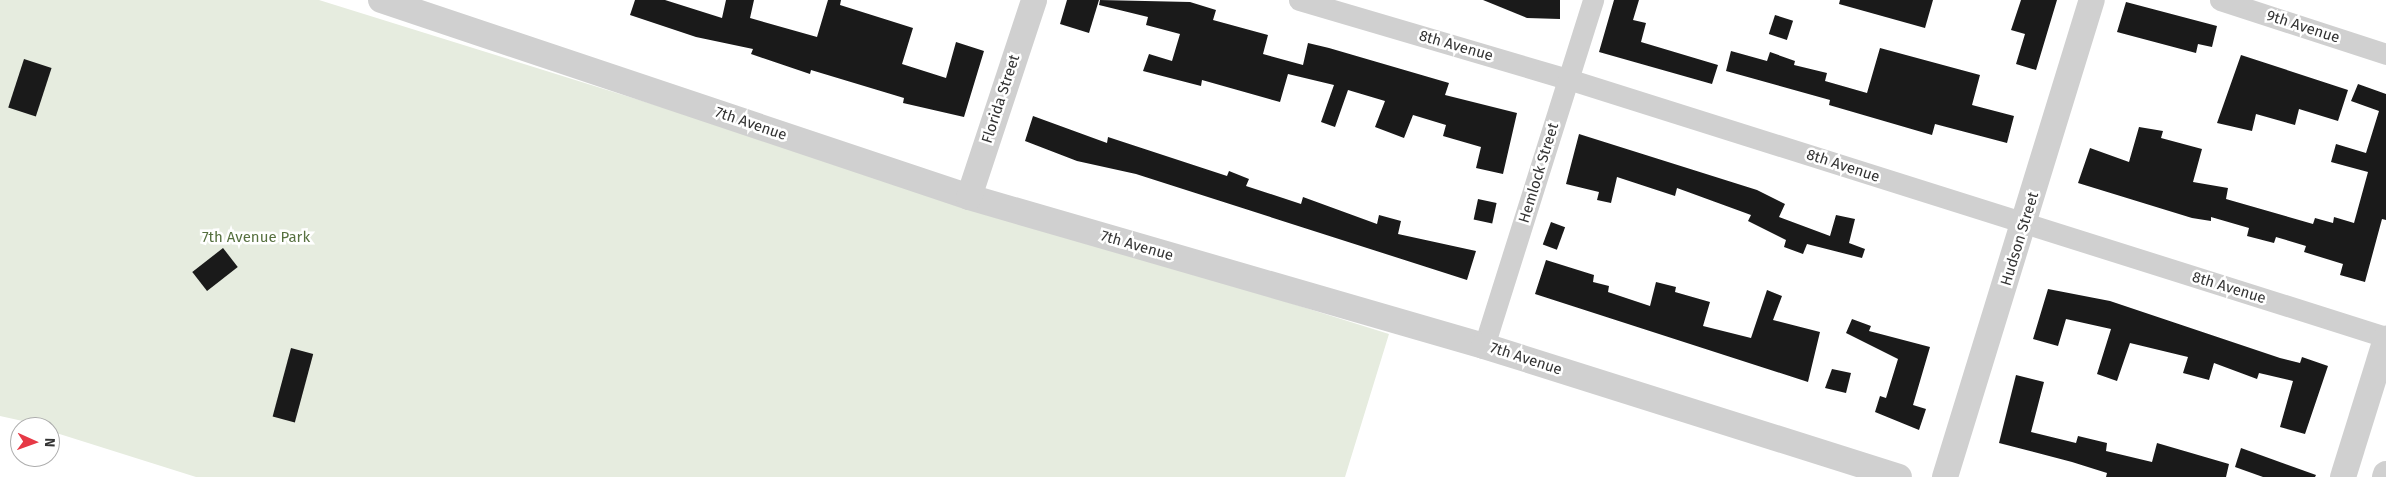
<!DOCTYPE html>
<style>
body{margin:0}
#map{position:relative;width:2386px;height:477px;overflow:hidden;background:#fff;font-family:"Fira Sans",sans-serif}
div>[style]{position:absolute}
.green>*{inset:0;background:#e6ecdf}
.building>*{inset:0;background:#1a1a1a;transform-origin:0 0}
.minor>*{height:21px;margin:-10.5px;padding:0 10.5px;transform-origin:10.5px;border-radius:10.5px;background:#d0d0d0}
.tertiary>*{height:26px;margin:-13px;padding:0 13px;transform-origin:13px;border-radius:13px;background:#d0d0d0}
span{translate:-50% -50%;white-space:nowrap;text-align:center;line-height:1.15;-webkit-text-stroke:5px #fff;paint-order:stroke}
.street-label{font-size:15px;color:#333}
.park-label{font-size:15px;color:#56703f}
.north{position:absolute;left:10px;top:417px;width:50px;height:50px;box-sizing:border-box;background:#fff;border:1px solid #adadad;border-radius:50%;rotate:92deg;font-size:14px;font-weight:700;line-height:20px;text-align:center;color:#333}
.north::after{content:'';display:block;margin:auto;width:18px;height:22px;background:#e63946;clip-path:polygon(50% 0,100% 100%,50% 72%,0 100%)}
</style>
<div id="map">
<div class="green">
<i style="clip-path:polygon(0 0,319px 0,1389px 334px,1345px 477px,196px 477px,50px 431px,50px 427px,0 416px)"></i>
</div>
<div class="building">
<i style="clip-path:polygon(635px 0,665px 0,722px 18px,726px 0,754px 0,750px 18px,817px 37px,828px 0,841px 0,840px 5px,913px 28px,902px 64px,946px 78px,956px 42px,984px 51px,964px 117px,903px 103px,904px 98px,811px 70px,810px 74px,751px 54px,753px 49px,696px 37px,630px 15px)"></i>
<i style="clip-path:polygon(1067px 0,1099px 0,1089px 33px,1060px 24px)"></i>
<i style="clip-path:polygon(1100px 0,1190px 2px,1216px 10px,1213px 20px,1268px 35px,1263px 54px,1303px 65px,1308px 43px,1329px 48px,1449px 83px,1445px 95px,1517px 113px,1503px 174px,1476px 168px,1481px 147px,1443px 136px,1446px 125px,1413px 115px,1404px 138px,1375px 127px,1385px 101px,1348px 90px,1335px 127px,1321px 122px,1334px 85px,1288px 74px,1280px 102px,1202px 80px,1201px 86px,1143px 71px,1149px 54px,1172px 61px,1180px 34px,1146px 25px,1148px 17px,1099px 5px)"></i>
<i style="clip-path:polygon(1483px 0,1560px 0,1560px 19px,1527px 18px)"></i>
<i style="clip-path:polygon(1614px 0,1639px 0,1633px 20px,1646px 23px,1641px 42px,1718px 65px,1712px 84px,1599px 52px)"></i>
<i style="clip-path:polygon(1840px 0,1933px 0,1925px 28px,1839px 4px)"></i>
<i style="clip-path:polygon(2021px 0,2057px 0,2036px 70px,2016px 64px,2025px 34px,2011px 30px)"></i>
<i style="clip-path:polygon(2126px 2px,2217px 26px,2212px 47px,2198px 44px,2196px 53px,2117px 32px)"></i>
<i style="left:1775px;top:15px;width:19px;height:20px;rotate:18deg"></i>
<i style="clip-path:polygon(1880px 48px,1980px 75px,1972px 105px,2014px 116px,2007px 143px,1935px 124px,1932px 135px,1829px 105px,1830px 100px,1726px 71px,1731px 51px,1767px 61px,1770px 52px,1795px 61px,1794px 65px,1827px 73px,1825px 81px,1867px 93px)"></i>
<i style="clip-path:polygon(2241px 55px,2348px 90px,2338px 121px,2299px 109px,2295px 125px,2256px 114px,2252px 131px,2217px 123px)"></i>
<i style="left:24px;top:59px;width:29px;height:51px;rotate:18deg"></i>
<i style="clip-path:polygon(2358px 84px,2386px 94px,2386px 220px,2382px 219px,2365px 282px,2340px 275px,2343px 264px,2304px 252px,2306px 246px,2276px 237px,2274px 243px,2247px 236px,2249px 228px,2211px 217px,2211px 221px,2192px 218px,2078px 183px,2090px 148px,2129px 162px,2139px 127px,2163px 131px,2161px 138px,2202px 149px,2193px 182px,2228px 188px,2226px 199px,2313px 224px,2315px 218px,2333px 223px,2334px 217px,2354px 223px,2368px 172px,2331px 162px,2336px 144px,2366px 153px,2379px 111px,2351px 101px)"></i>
<i style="clip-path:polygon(1033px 116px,1107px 143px,1108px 137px,1227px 176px,1229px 171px,1249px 179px,1246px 186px,1301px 204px,1303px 197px,1377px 224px,1379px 215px,1401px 221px,1398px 234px,1476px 251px,1467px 280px,1136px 174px,1077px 161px,1025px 141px)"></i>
<i style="clip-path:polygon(1579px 134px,1757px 190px,1785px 204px,1779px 217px,1830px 236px,1836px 215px,1855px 219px,1849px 243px,1865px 249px,1862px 258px,1807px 244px,1803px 254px,1784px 247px,1786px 240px,1748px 221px,1751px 215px,1677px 188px,1675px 196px,1617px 177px,1611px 203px,1597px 200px,1599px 192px,1566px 184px)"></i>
<i style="left:1478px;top:199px;width:19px;height:21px;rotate:12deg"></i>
<i style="left:1551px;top:222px;width:15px;height:24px;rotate:20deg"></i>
<i style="left:223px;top:248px;width:24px;height:39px;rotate:52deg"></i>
<i style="clip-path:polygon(1546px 260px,1594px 275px,1593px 282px,1609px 286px,1608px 292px,1650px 306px,1656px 282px,1676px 287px,1675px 292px,1710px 302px,1703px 326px,1751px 338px,1767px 290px,1782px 296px,1773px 320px,1820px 332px,1808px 382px,1535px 294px)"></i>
<i style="clip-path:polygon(2048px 289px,2110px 301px,2280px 358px,2300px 363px,2302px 357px,2328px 366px,2305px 434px,2280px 427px,2293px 381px,2259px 373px,2257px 379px,2214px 363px,2209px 380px,2183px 373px,2188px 357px,2130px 343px,2117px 381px,2097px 374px,2111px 329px,2066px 319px,2058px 346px,2033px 339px)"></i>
<i style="clip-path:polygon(1852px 319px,1871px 326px,1869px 331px,1930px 347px,1913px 405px,1926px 409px,1919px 430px,1875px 412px,1880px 396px,1886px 398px,1898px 359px,1846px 333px)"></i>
<i style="left:291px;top:348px;width:23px;height:71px;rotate:15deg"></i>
<i style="clip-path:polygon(1832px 369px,1851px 373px,1846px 393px,1825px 388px)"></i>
<i style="clip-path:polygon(2016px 375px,2044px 382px,2031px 432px,2076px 443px,2078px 436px,2107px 443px,2106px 451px,2152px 462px,2157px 443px,2229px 464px,2226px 477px,2106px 477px,2107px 473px,2072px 462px,1999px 443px)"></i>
<i style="clip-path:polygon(2241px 448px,2316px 475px,2315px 477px,2263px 477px,2235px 467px)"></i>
</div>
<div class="minor">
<i style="left:1299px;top:0;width:280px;rotate:16.4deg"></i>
<i style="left:1568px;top:79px;width:858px;rotate:17.51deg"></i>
<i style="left:2220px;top:0;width:175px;rotate:18deg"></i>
<i style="left:1484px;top:346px;width:363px;rotate:-72.5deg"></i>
</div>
<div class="tertiary">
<i style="left:381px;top:0;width:620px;rotate:18.52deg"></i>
<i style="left:969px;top:197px;width:536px;rotate:16.14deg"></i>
<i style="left:1484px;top:346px;width:435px;rotate:17.5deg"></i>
<i style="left:969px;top:197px;width:207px;rotate:-71.7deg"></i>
<i style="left:1945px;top:477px;width:499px;rotate:-72.9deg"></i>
<i style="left:2343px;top:477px;width:145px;rotate:-72.7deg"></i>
<i style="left:2385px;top:477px;width:3px;rotate:-72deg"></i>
</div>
<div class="street-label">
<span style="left:2303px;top:27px;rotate:18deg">9th Avenue</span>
<span style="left:1456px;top:46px;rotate:16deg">8th Avenue</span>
<span style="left:1001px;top:99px;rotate:-72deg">Florida Street</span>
<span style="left:751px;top:124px;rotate:19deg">7th Avenue</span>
<span style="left:1843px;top:166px;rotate:18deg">8th Avenue</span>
<span style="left:1539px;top:173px;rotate:-73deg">Hemlock Street</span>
<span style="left:2020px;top:239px;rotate:-73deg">Hudson Street</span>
<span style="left:1137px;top:246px;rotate:16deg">7th Avenue</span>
<span style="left:2229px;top:288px;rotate:17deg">8th Avenue</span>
<span style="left:1526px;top:359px;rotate:18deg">7th Avenue</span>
</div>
<div class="park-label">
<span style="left:256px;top:238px">7th Avenue Park</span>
</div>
<div class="north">N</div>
</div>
